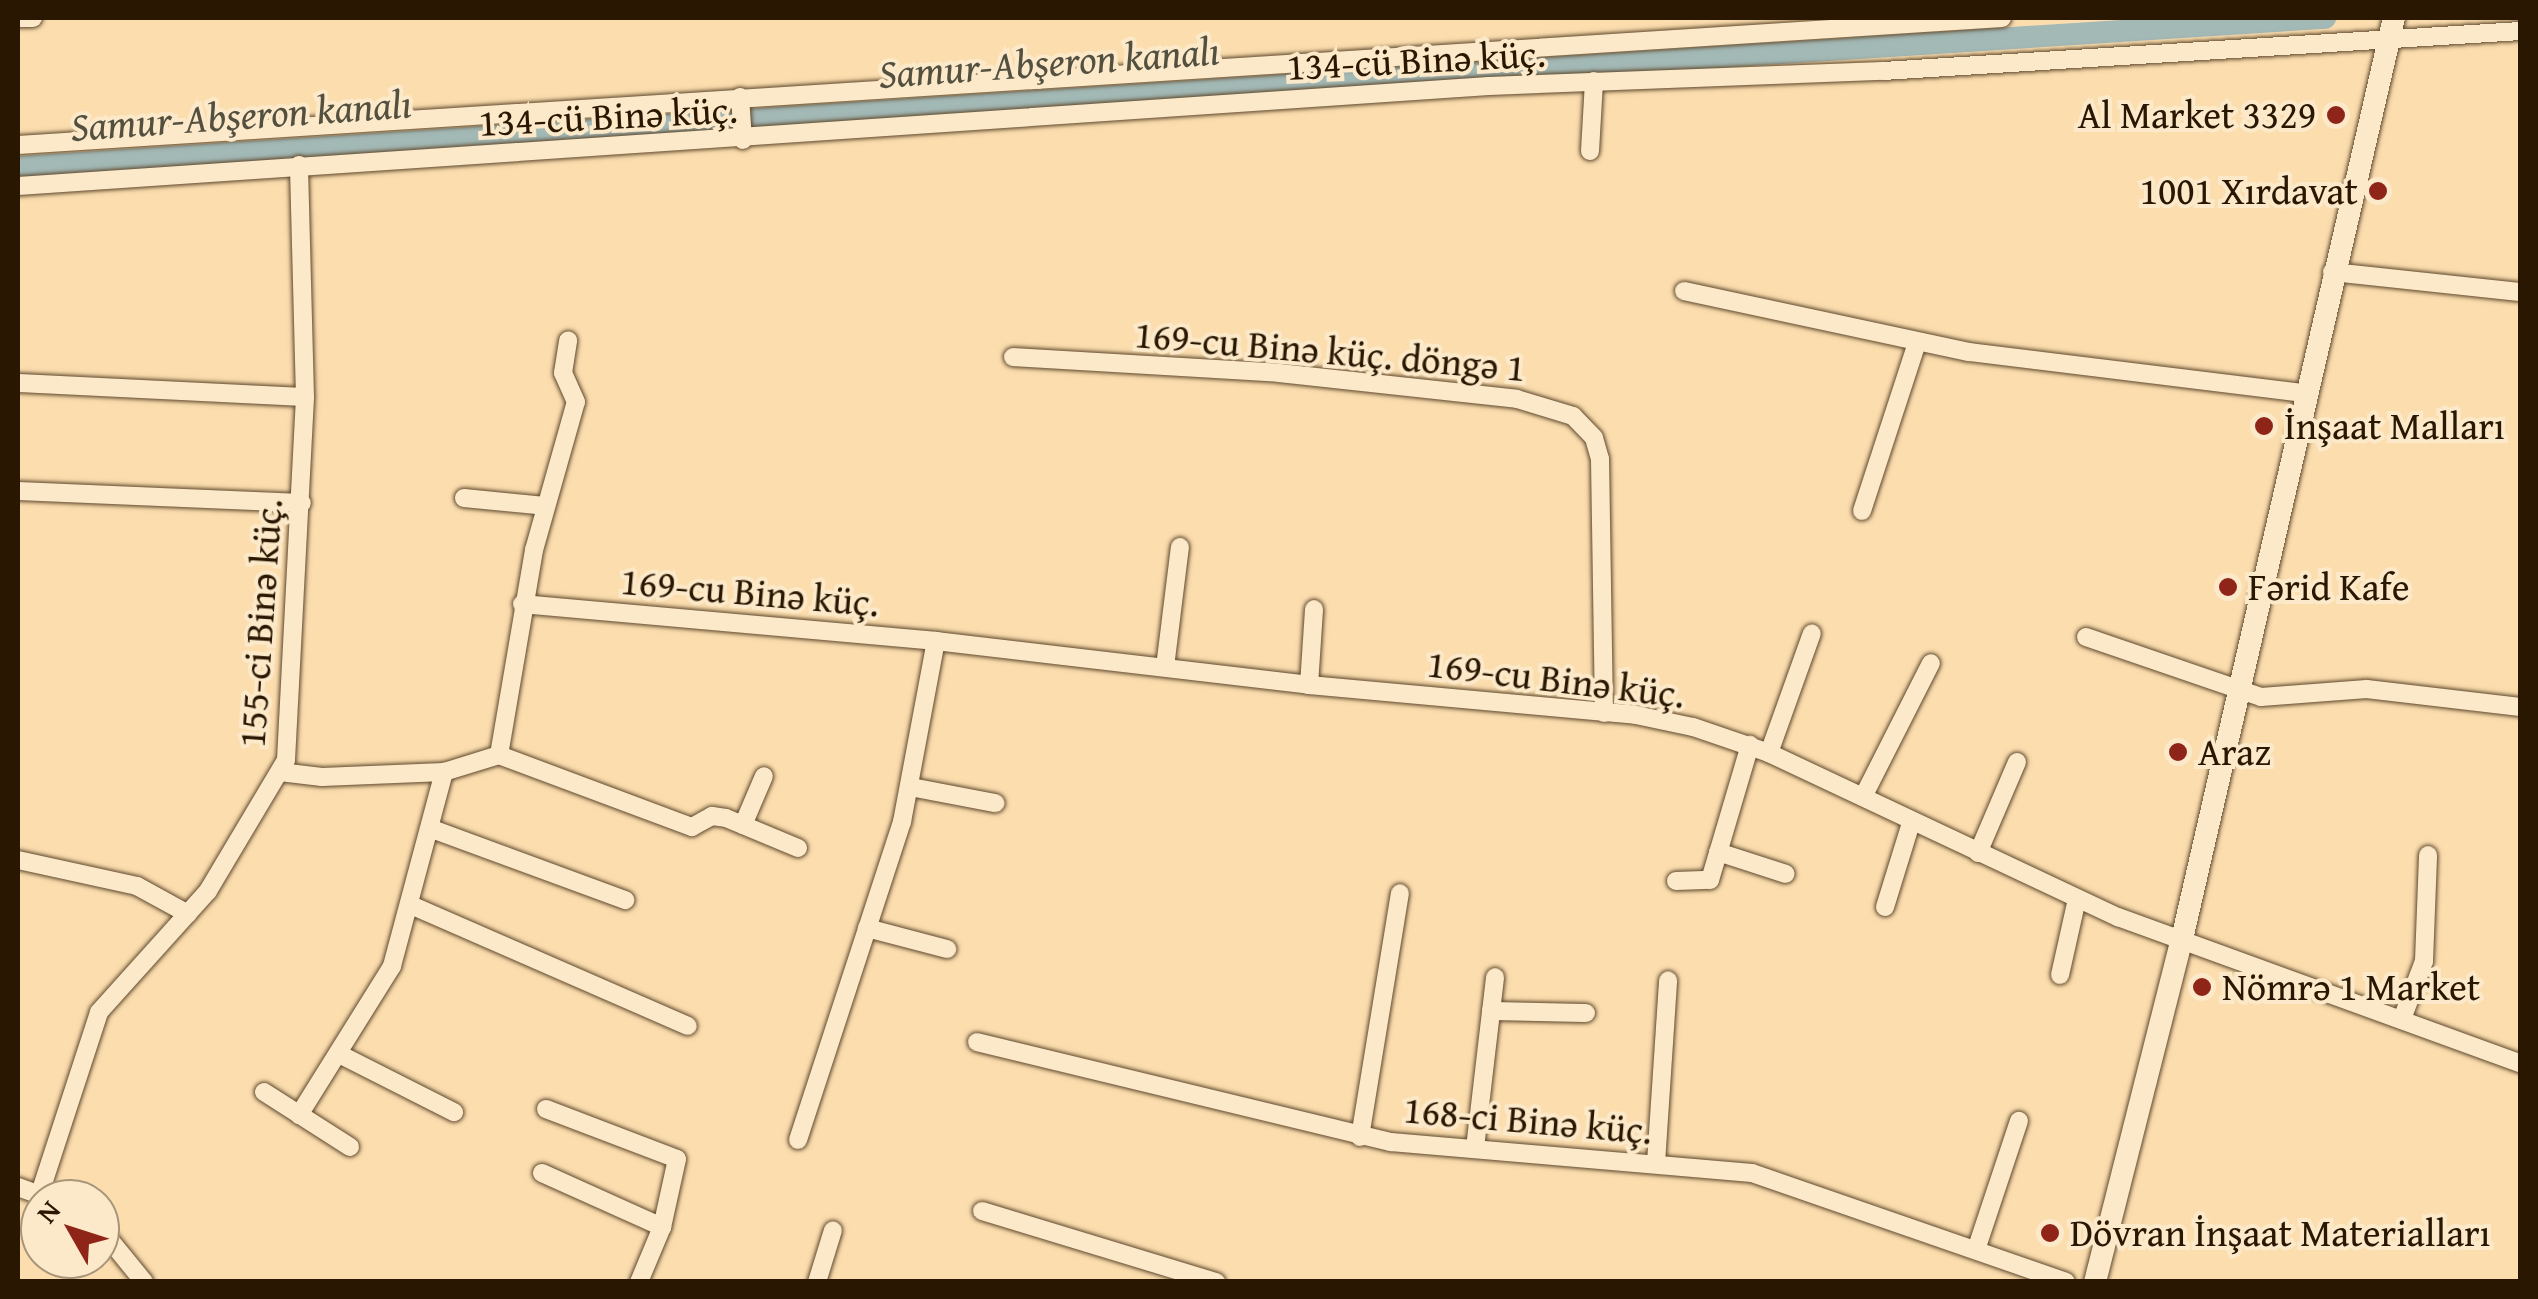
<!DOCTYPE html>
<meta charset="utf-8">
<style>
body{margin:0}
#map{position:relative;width:2538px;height:1299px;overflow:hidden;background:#fbddae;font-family:"Gentium Book Plus",serif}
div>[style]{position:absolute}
.canal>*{height:22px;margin:-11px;padding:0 11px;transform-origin:11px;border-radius:11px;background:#a3b9b6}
.roads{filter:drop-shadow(0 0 2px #5e482c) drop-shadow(0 0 2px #5e482c)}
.minor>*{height:18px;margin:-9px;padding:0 9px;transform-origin:9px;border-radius:9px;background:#fce9ca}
.tertiary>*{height:22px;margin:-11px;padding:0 11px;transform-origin:11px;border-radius:11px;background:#fce9ca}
.dots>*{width:28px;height:28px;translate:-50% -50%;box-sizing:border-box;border:5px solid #fce9ca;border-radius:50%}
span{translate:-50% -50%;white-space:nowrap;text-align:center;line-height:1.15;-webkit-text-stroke:8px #fce9ca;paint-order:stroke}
.street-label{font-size:38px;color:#291701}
.poi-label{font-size:38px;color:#291701}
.right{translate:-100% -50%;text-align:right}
.left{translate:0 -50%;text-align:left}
.water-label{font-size:40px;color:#545040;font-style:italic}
.frame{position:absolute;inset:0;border:20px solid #291701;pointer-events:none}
.north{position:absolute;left:20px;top:1179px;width:100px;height:100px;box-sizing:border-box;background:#fce9ca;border:2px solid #a8957a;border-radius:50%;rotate:309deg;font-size:28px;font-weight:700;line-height:40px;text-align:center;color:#291701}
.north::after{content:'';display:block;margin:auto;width:35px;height:45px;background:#8f2418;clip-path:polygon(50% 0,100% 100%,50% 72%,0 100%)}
</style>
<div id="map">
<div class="canal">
<i style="left:18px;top:167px;width:2312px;rotate:-3.7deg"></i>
</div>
<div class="roads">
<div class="minor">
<i style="left:18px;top:18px;width:15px"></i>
<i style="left:740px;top:97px;width:43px;rotate:86deg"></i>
<i style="left:18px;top:145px;width:1988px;rotate:-3.66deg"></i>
<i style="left:1590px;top:151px;width:70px;rotate:-86.7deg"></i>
<i style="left:18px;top:186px;width:1474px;rotate:-3.89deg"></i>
<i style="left:1489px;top:86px;width:394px;rotate:-2.2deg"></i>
<i style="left:1883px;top:71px;width:638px;rotate:-3.59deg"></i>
<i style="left:2332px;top:272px;width:189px;rotate:6.1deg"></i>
<i style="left:1684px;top:291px;width:291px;rotate:12.1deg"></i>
<i style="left:1969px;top:352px;width:337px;rotate:7deg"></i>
<i style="left:1013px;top:357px;width:266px;rotate:3.4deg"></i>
<i style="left:1279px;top:373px;width:239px;rotate:6.2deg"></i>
<i style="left:1517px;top:399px;width:59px;rotate:16.9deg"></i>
<i style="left:1573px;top:416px;width:30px;rotate:46deg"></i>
<i style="left:1594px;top:438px;width:22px;rotate:74deg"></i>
<i style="left:1600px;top:459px;width:254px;rotate:89.1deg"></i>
<i style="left:18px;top:383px;width:287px;rotate:2.8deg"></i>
<i style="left:18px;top:491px;width:284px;rotate:2.4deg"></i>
<i style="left:464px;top:498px;width:81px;rotate:5.6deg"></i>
<i style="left:1862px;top:511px;width:177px;rotate:-71.9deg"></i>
<i style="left:522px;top:604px;width:416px;rotate:5.1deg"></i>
<i style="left:936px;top:641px;width:376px;rotate:6.7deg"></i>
<i style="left:1309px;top:685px;width:328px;rotate:5.2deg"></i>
<i style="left:1636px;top:715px;width:58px;rotate:11.9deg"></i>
<i style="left:1693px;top:727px;width:80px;rotate:18.9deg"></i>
<i style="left:1769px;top:753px;width:386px;rotate:25.2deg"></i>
<i style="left:2118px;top:917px;width:428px;rotate:20deg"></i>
<i style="left:2086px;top:637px;width:185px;rotate:18.9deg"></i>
<i style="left:2261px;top:697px;width:106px;rotate:-4.3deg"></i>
<i style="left:2367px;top:689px;width:154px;rotate:6.7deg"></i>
<i style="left:1165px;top:667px;width:121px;rotate:-82.9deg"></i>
<i style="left:1309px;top:685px;width:76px;rotate:-86.2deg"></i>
<i style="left:1769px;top:753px;width:127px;rotate:-70.3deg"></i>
<i style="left:499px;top:755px;width:206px;rotate:20.5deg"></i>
<i style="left:692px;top:827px;width:23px;rotate:-29deg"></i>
<i style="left:712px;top:816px;width:14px;rotate:8deg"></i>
<i style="left:726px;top:818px;width:78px;rotate:22.6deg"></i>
<i style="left:280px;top:772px;width:42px;rotate:6.8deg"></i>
<i style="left:322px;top:777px;width:122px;rotate:-2.3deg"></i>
<i style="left:444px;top:772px;width:58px;rotate:-17.2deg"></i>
<i style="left:499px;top:755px;width:208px;rotate:-80.3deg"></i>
<i style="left:534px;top:550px;width:154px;rotate:-74.2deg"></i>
<i style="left:576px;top:402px;width:32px;rotate:-114deg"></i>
<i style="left:563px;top:373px;width:33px;rotate:-81deg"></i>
<i style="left:911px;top:787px;width:86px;rotate:10.8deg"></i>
<i style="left:1863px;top:797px;width:150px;rotate:-63.1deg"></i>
<i style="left:743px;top:825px;width:53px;rotate:-66.8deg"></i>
<i style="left:432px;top:829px;width:206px;rotate:20.2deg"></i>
<i style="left:1718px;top:852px;width:71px;rotate:17.9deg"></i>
<i style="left:1978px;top:853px;width:99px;rotate:-66.8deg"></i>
<i style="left:18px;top:860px;width:122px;rotate:12.3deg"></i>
<i style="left:137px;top:886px;width:58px;rotate:28.8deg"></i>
<i style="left:1676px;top:881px;width:34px;rotate:-2deg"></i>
<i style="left:1710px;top:880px;width:141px;rotate:-73.5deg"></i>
<i style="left:411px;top:905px;width:302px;rotate:23.6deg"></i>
<i style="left:1885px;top:907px;width:88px;rotate:-72.8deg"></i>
<i style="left:867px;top:928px;width:83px;rotate:14.7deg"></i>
<i style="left:2060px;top:975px;width:78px;rotate:-77.4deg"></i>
<i style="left:1491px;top:1011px;width:95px;rotate:1.2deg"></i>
<i style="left:2402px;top:1019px;width:62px;rotate:-69.2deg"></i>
<i style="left:2424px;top:961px;width:106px;rotate:-87.8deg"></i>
<i style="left:977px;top:1042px;width:426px;rotate:13.6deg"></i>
<i style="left:1391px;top:1142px;width:362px;rotate:4.9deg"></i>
<i style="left:1752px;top:1173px;width:332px;rotate:19.1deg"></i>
<i style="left:339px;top:1054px;width:129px;rotate:26.8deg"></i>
<i style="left:264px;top:1092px;width:102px;rotate:32.6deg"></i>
<i style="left:546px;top:1109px;width:140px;rotate:20.9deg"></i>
<i style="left:677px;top:1159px;width:70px;rotate:102.4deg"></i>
<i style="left:662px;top:1227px;width:60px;rotate:112.7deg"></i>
<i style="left:299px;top:1115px;width:176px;rotate:-58deg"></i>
<i style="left:392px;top:966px;width:201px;rotate:-75deg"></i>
<i style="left:1360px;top:1137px;width:247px;rotate:-80.7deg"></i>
<i style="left:798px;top:1140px;width:335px;rotate:-71.9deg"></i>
<i style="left:902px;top:822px;width:184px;rotate:-79.4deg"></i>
<i style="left:1475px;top:1148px;width:172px;rotate:-83.3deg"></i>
<i style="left:1656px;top:1163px;width:183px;rotate:-86.2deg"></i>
<i style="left:542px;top:1173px;width:132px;rotate:24.2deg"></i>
<i style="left:18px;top:1187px;width:35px;rotate:20deg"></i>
<i style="left:40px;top:1193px;width:190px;rotate:-71.9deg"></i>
<i style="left:99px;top:1012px;width:163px;rotate:-48deg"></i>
<i style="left:208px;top:891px;width:152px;rotate:-59.2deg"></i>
<i style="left:286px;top:760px;width:363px;rotate:-87deg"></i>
<i style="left:305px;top:397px;width:232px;rotate:-91.5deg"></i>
<i style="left:982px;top:1211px;width:245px;rotate:16.9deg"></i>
<i style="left:100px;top:1228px;width:70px;rotate:50.8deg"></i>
<i style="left:1977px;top:1247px;width:133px;rotate:-71.6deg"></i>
<i style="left:817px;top:1282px;width:54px;rotate:-72.9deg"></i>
</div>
<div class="tertiary">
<i style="left:2095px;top:1282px;width:354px;rotate:-75.8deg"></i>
<i style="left:2182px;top:939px;width:945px;rotate:-77.04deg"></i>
</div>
</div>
<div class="dots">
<i style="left:2336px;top:115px;background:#8f2418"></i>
<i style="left:2378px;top:191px;background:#8f2418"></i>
<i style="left:2264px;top:426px;background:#8f2418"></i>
<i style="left:2228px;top:587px;background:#8f2418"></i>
<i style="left:2178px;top:752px;background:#8f2418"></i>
<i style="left:2202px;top:987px;background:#8f2418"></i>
<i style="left:2050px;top:1233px;background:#8f2418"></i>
</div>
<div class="street-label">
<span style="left:1416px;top:60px;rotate:-3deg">134-cü Binə küç.</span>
<span style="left:608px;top:116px;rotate:-3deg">134-cü Binə küç.</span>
<span style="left:1330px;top:351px;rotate:5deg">169-cu Binə küç. döngə 1</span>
<span style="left:750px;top:592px;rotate:5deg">169-cu Binə küç.</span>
<span style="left:260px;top:623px;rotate:-86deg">155-ci Binə küç.</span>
<span style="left:1556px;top:679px;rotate:7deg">169-cu Binə küç.</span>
<span style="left:1528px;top:1120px;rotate:5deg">168-ci Binə küç.</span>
</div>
<div class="poi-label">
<span class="right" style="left:2316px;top:115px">Al Market 3329</span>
<span class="right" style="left:2358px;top:191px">1001 Xırdavat</span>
<span class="left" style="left:2284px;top:426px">İnşaat Malları</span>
<span class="left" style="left:2248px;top:587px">Fərid Kafe</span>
<span class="left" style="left:2198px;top:752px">Araz</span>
<span class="left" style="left:2222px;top:987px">Nömrə 1 Market</span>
<span class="left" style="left:2070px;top:1233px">Dövran İnşaat Materialları</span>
</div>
<div class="water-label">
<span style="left:1049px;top:62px;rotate:-4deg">Samur-Abşeron kanalı</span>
<span style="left:241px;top:115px;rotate:-4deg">Samur-Abşeron kanalı</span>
</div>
<div class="frame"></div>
<div class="north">N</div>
</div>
